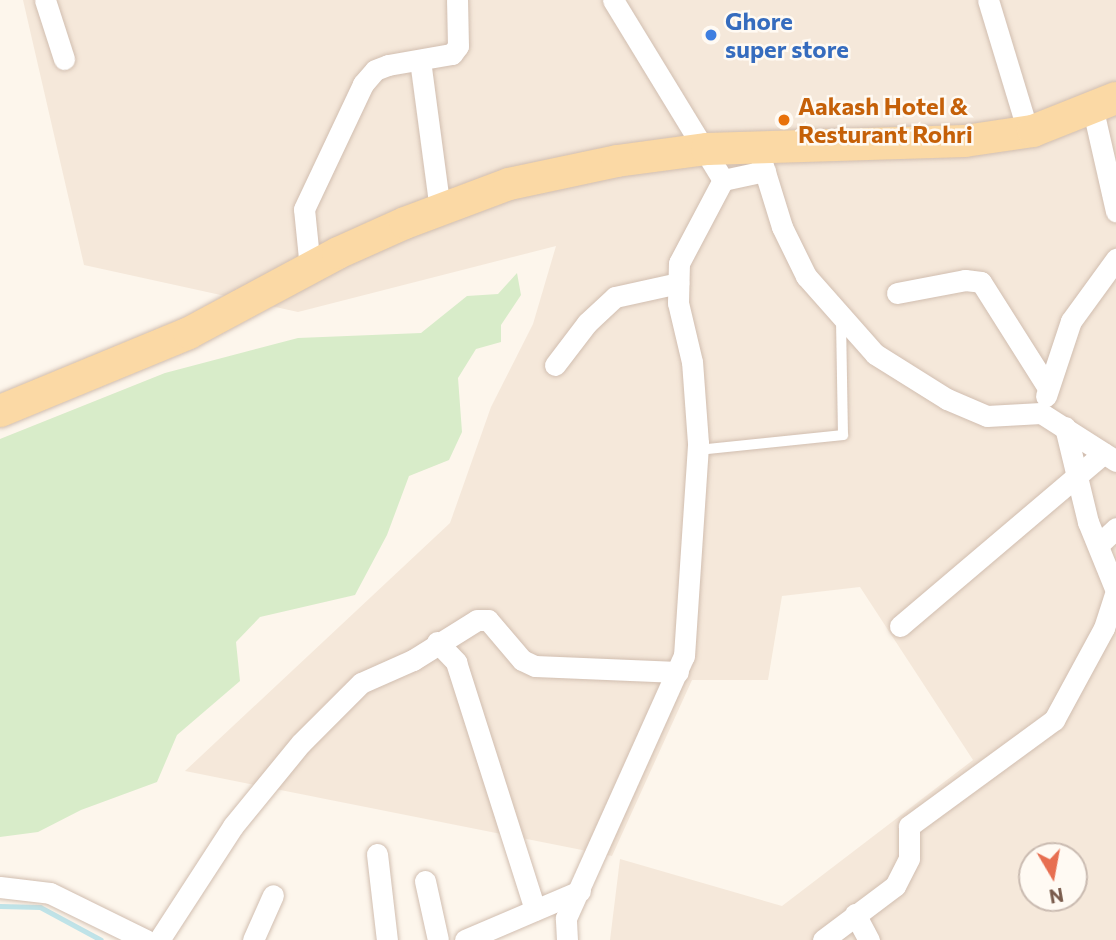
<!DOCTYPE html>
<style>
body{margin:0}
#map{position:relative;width:1116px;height:940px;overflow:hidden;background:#fdf6ec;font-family:Commissioner,sans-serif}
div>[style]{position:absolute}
.residential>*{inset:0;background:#f5e8da}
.green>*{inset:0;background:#d8ecc9}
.stream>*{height:5px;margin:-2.5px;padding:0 2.5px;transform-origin:2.5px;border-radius:2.5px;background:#bfe3e8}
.roads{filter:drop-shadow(0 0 2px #d1beb0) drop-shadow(0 0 2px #d1beb0)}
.service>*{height:10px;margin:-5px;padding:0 5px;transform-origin:5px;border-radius:5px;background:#fff}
.minor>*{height:21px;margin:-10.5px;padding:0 10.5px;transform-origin:10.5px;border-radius:10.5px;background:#fff}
.primary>*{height:32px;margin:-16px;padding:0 16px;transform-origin:16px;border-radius:16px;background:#fbd9a5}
.dots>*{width:19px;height:19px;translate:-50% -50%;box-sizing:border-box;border:4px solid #fffaf3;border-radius:50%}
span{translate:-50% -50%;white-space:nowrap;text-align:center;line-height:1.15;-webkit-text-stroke:5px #fffaf3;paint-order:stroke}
.shop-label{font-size:24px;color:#366cbe;font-weight:700}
.left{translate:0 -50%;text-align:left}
.food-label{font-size:24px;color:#c56008;font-weight:700}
.north{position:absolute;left:1018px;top:842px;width:70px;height:70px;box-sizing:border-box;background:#fffaf3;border:2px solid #cabbb1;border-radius:50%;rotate:170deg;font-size:19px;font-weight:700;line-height:28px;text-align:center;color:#7a5c4d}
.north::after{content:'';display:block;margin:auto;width:24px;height:32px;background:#e76f51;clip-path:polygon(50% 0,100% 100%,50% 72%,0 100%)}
</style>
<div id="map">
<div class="residential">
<i style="clip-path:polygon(evenodd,23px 0,1116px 0,1116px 940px,610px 940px,620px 859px,782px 906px,973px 760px,860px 587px,782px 596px,768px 680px,692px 680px,612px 856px,185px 771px,450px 523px,491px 407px,533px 324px,556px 246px,298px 312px,84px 265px,23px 0,1032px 856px,1074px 856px,1074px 898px,1032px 898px,1032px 856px)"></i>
</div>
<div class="green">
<i style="clip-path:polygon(517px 273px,521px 295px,501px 325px,501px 342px,476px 349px,458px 378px,462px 432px,449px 460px,409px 476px,387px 535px,355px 595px,260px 617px,236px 642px,240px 681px,177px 735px,157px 782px,81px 810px,38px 832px,0 837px,0 439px,165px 373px,298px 338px,421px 333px,467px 296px,498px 294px)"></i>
</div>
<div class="stream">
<i style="left:0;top:906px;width:40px;rotate:1.4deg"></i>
<i style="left:40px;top:907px;width:69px;rotate:28.4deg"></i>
</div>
<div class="roads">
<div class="service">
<i style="left:698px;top:450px;width:146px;rotate:-5.9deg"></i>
<i style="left:843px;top:435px;width:116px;rotate:-91deg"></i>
</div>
<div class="minor">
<i style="left:45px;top:0;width:62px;rotate:72.1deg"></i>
<i style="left:613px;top:0;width:211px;rotate:58.6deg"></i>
<i style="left:988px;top:0;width:138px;rotate:73.1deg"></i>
<i style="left:420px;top:60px;width:151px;rotate:82.4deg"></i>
<i style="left:1093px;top:110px;width:104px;rotate:77.2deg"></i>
<i style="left:761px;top:159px;width:71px;rotate:72.8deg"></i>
<i style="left:782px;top:227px;width:55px;rotate:63.9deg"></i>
<i style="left:806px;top:276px;width:104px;rotate:48.5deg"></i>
<i style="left:875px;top:354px;width:85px;rotate:32deg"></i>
<i style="left:947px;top:399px;width:43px;rotate:23deg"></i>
<i style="left:987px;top:416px;width:54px;rotate:-3.2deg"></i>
<i style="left:1041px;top:413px;width:89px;rotate:32.6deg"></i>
<i style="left:310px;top:268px;width:59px;rotate:-95.8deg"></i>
<i style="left:304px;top:209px;width:138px;rotate:-64.7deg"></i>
<i style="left:363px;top:84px;width:18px;rotate:-49deg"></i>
<i style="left:375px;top:70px;width:14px;rotate:-21deg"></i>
<i style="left:388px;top:65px;width:65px;rotate:-9.8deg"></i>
<i style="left:452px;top:54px;width:10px;rotate:-53deg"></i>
<i style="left:458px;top:46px;width:46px;rotate:-91.2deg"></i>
<i style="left:897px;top:293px;width:69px;rotate:-10.8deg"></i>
<i style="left:965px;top:280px;width:16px;rotate:7deg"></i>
<i style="left:981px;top:282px;width:125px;rotate:57.7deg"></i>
<i style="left:555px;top:365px;width:53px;rotate:-52.7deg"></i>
<i style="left:587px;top:323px;width:38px;rotate:-43deg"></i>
<i style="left:615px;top:297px;width:65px;rotate:-12.5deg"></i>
<i style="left:1046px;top:396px;width:79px;rotate:-71.6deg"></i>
<i style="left:1071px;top:321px;width:77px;rotate:-54deg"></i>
<i style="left:1065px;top:427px;width:98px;rotate:76.4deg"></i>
<i style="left:1088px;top:522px;width:74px;rotate:67.9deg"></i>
<i style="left:1098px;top:545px;width:25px;rotate:-43deg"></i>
<i style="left:900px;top:626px;width:267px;rotate:-40.3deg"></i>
<i style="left:437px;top:642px;width:28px;rotate:46deg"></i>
<i style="left:456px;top:662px;width:260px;rotate:72.3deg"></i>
<i style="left:377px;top:854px;width:87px;rotate:83.4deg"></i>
<i style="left:425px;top:881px;width:60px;rotate:77.6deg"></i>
<i style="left:0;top:887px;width:50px;rotate:6.8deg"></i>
<i style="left:50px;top:893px;width:107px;rotate:26.1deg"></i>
<i style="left:855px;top:914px;width:30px;rotate:62deg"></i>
<i style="left:159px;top:940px;width:136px;rotate:-57deg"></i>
<i style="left:233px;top:826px;width:107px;rotate:-50.7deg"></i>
<i style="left:301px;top:743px;width:85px;rotate:-45deg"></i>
<i style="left:361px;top:683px;width:57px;rotate:-23.9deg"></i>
<i style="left:413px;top:660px;width:75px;rotate:-32deg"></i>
<i style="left:477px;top:620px;width:11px"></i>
<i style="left:488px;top:620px;width:52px;rotate:49.6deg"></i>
<i style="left:522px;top:660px;width:14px;rotate:25deg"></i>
<i style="left:535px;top:666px;width:143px;rotate:2.4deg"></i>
<i style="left:253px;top:940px;width:49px;rotate:-66deg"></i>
<i style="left:465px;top:940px;width:125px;rotate:-23.1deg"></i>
<i style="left:567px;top:940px;width:22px;rotate:-93deg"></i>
<i style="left:566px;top:918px;width:287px;rotate:-65.8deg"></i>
<i style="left:684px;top:656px;width:213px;rotate:-86.2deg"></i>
<i style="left:698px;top:443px;width:81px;rotate:-94.2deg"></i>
<i style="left:692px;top:362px;width:61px;rotate:-103.3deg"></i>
<i style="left:678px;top:303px;width:40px;rotate:-88.6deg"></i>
<i style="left:679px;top:263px;width:94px;rotate:-62.1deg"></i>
<i style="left:723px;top:180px;width:43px;rotate:-12.1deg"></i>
<i style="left:823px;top:940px;width:90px;rotate:-36.9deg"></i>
<i style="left:895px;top:886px;width:31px;rotate:-63deg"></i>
<i style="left:909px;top:858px;width:32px;rotate:-90deg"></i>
<i style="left:909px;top:826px;width:180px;rotate:-36.2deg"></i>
<i style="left:1054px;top:720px;width:105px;rotate:-61.5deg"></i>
<i style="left:1104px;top:628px;width:38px;rotate:-72deg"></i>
</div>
<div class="primary">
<i style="left:0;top:411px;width:204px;rotate:-22.4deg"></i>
<i style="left:189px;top:333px;width:169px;rotate:-28.2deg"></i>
<i style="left:338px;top:253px;width:73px;rotate:-24.1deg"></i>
<i style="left:405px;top:223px;width:111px;rotate:-20.6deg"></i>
<i style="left:509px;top:184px;width:110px;rotate:-12deg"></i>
<i style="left:617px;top:161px;width:91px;rotate:-7.6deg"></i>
<i style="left:707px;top:149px;width:258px;rotate:-1.8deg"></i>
<i style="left:965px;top:141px;width:69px;rotate:-8.4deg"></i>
<i style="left:1033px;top:131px;width:89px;rotate:-21.7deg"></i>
</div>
</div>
<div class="dots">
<i style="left:711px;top:35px;background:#3f7fe0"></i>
<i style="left:784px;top:120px;background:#e8710a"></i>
</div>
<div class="shop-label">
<span class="left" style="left:725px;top:35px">Ghore<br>super store</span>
</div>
<div class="food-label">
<span class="left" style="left:798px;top:120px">Aakash Hotel &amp;<br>Resturant Rohri</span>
</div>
<div class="north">N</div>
</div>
